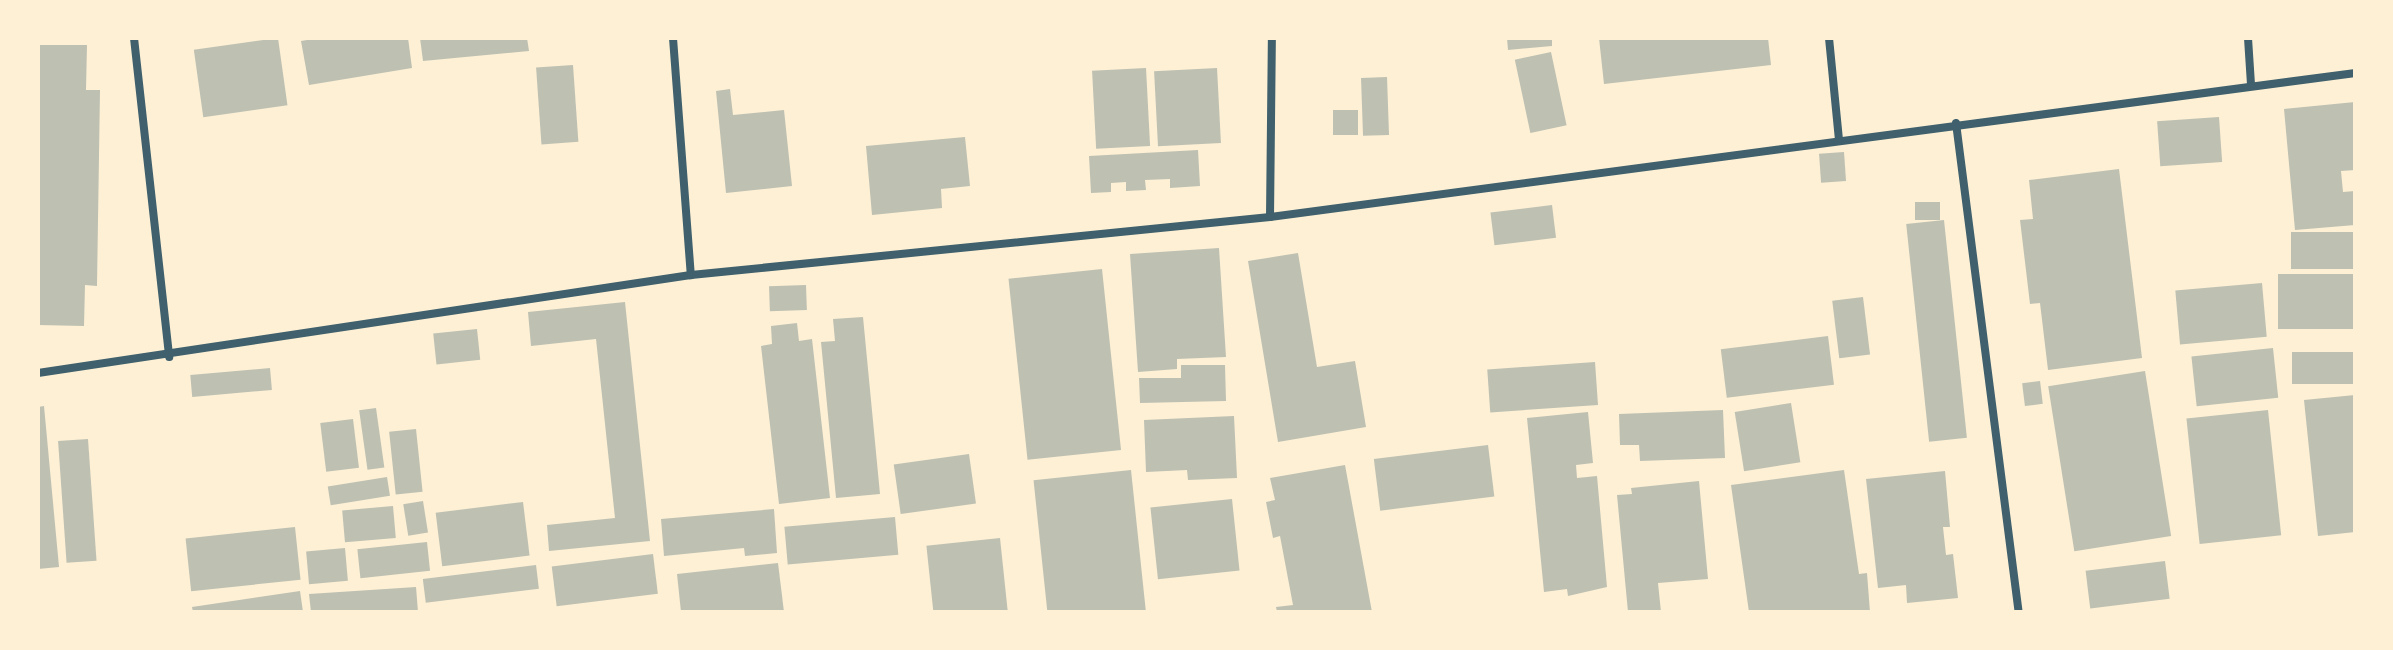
<!DOCTYPE html>
<style>
body{margin:0}
#map{position:relative;width:2393px;height:650px;overflow:hidden;background:#fdf0d5;font-family:"Nunito Sans",sans-serif}
div>[style]{position:absolute}
.building>*{inset:0;background:#bec0b2;transform-origin:0 0}
.minor>*{height:8px;margin:-4px;padding:0 4px;transform-origin:4px;border-radius:4px;background:#3f606c}
span{translate:-50% -50%;white-space:nowrap;text-align:center;line-height:1.15;-webkit-text-stroke:7px #fdf0d5;paint-order:stroke}
.frame{position:absolute;inset:0;border:40px solid #fdf0d5;pointer-events:none}
</style>
<div id="map">
<div class="building">
<i style="left:278px;top:38px;width:68px;height:85px;rotate:82deg"></i>
<i style="clip-path:polygon(319px 38px,408px 38px,412px 68px,309px 85px,301px 41px)"></i>
<i style="clip-path:polygon(420px 38px,527px 38px,529px 51px,423px 61px)"></i>
<i style="clip-path:polygon(1507px 38px,1552px 38px,1552px 46px,1508px 50px)"></i>
<i style="clip-path:polygon(1599px 38px,1768px 38px,1771px 65px,1604px 84px)"></i>
<i style="clip-path:polygon(38px 45px,87px 45px,86px 90px,100px 90px,97px 286px,85px 285px,84px 326px,38px 325px)"></i>
<i style="left:1551px;top:52px;width:75px;height:37px;rotate:78deg"></i>
<i style="left:573px;top:65px;width:77px;height:37px;rotate:86deg"></i>
<i style="left:1146px;top:68px;width:78px;height:54px;rotate:87deg"></i>
<i style="left:1217px;top:68px;width:75px;height:63px;rotate:87deg"></i>
<i style="left:1387px;top:77px;width:58px;height:26px;rotate:88deg"></i>
<i style="clip-path:polygon(730px 89px,733px 115px,784px 110px,792px 186px,726px 193px,716px 91px)"></i>
<i style="clip-path:polygon(2355px 102px,2355px 170px,2341px 171px,2343px 192px,2355px 191px,2355px 225px,2295px 230px,2284px 109px)"></i>
<i style="left:1333px;top:110px;width:25px;height:25px"></i>
<i style="left:2219px;top:117px;width:45px;height:62px;rotate:86deg"></i>
<i style="clip-path:polygon(965px 137px,970px 186px,941px 189px,942px 208px,872px 215px,866px 146px)"></i>
<i style="clip-path:polygon(1198px 150px,1200px 186px,1170px 188px,1170px 179px,1145px 180px,1146px 190px,1126px 191px,1126px 182px,1111px 183px,1111px 192px,1091px 193px,1089px 156px)"></i>
<i style="left:1844px;top:152px;width:29px;height:25px;rotate:86deg"></i>
<i style="clip-path:polygon(2119px 169px,2142px 358px,2048px 370px,2040px 303px,2030px 304px,2020px 220px,2033px 219px,2029px 180px)"></i>
<i style="left:1940px;top:202px;width:18px;height:25px;rotate:90deg"></i>
<i style="left:1552px;top:205px;width:33px;height:62px;rotate:83deg"></i>
<i style="left:1944px;top:220px;width:219px;height:38px;rotate:84deg"></i>
<i style="left:2355px;top:232px;width:37px;height:64px;rotate:90deg"></i>
<i style="clip-path:polygon(1219px 248px,1226px 357px,1177px 359px,1177px 369px,1138px 372px,1130px 254px)"></i>
<i style="clip-path:polygon(1298px 253px,1317px 367px,1355px 361px,1366px 427px,1278px 442px,1248px 261px)"></i>
<i style="left:1102px;top:269px;width:182px;height:94px;rotate:84deg"></i>
<i style="left:2355px;top:274px;width:55px;height:77px;rotate:90deg"></i>
<i style="left:2262px;top:283px;width:54px;height:87px;rotate:85deg"></i>
<i style="left:806px;top:285px;width:25px;height:37px;rotate:88deg"></i>
<i style="left:1863px;top:297px;width:58px;height:31px;rotate:83deg"></i>
<i style="clip-path:polygon(625px 302px,650px 541px,549px 551px,547px 525px,615px 518px,596px 339px,531px 346px,528px 312px)"></i>
<i style="clip-path:polygon(863px 317px,880px 494px,836px 498px,821px 342px,835px 341px,833px 319px)"></i>
<i style="clip-path:polygon(797px 323px,799px 341px,812px 339px,830px 498px,779px 504px,761px 346px,772px 344px,771px 326px)"></i>
<i style="left:477px;top:329px;width:31px;height:44px;rotate:84deg"></i>
<i style="left:1828px;top:336px;width:49px;height:108px;rotate:83deg"></i>
<i style="left:2273px;top:348px;width:50px;height:82px;rotate:84deg"></i>
<i style="left:2355px;top:352px;width:32px;height:63px;rotate:90deg"></i>
<i style="left:1595px;top:362px;width:43px;height:108px;rotate:86deg"></i>
<i style="clip-path:polygon(1181px 365px,1225px 365px,1226px 401px,1140px 403px,1139px 378px,1181px 378px)"></i>
<i style="left:270px;top:368px;width:22px;height:80px;rotate:85deg"></i>
<i style="left:2145px;top:371px;width:167px;height:98px;rotate:81deg"></i>
<i style="left:2040px;top:381px;width:23px;height:18px;rotate:83deg"></i>
<i style="clip-path:polygon(2355px 395px,2355px 532px,2318px 536px,2304px 400px)"></i>
<i style="left:1791px;top:403px;width:60px;height:57px;rotate:81deg"></i>
<i style="clip-path:polygon(44px 406px,59px 567px,38px 569px,38px 407px)"></i>
<i style="left:376px;top:408px;width:60px;height:17px;rotate:82deg"></i>
<i style="clip-path:polygon(1723px 410px,1725px 458px,1640px 461px,1639px 445px,1620px 445px,1619px 414px)"></i>
<i style="left:2268px;top:410px;width:126px;height:82px;rotate:84deg"></i>
<i style="clip-path:polygon(1588px 412px,1593px 463px,1576px 465px,1577px 478px,1597px 476px,1607px 587px,1568px 596px,1567px 589px,1544px 592px,1527px 418px)"></i>
<i style="clip-path:polygon(1234px 416px,1237px 478px,1188px 480px,1187px 470px,1146px 472px,1144px 420px)"></i>
<i style="left:353px;top:419px;width:49px;height:33px;rotate:83deg"></i>
<i style="left:416px;top:429px;width:63px;height:27px;rotate:84deg"></i>
<i style="left:88px;top:439px;width:122px;height:30px;rotate:86deg"></i>
<i style="left:1488px;top:445px;width:52px;height:115px;rotate:83deg"></i>
<i style="left:969px;top:454px;width:50px;height:76px;rotate:82deg"></i>
<i style="clip-path:polygon(1345px 465px,1372px 612px,1277px 612px,1276px 607px,1293px 605px,1280px 536px,1273px 538px,1266px 502px,1275px 500px,1270px 478px)"></i>
<i style="left:1131px;top:470px;width:143px;height:98px;rotate:84deg"></i>
<i style="clip-path:polygon(1844px 470px,1859px 574px,1867px 573px,1870px 612px,1749px 612px,1731px 485px)"></i>
<i style="clip-path:polygon(1945px 471px,1950px 527px,1943px 527px,1946px 555px,1953px 554px,1958px 598px,1907px 603px,1906px 585px,1878px 588px,1866px 479px)"></i>
<i style="left:387px;top:477px;width:19px;height:60px;rotate:81deg"></i>
<i style="clip-path:polygon(1699px 481px,1708px 579px,1658px 583px,1661px 612px,1628px 612px,1617px 495px,1632px 494px,1631px 488px)"></i>
<i style="left:1232px;top:499px;width:72px;height:82px;rotate:84deg"></i>
<i style="left:423px;top:501px;width:32px;height:20px;rotate:81deg"></i>
<i style="left:523px;top:502px;width:54px;height:88px;rotate:83deg"></i>
<i style="left:393px;top:506px;width:32px;height:51px;rotate:85deg"></i>
<i style="clip-path:polygon(774px 509px,777px 553px,745px 556px,744px 548px,664px 556px,661px 519px)"></i>
<i style="left:895px;top:517px;width:38px;height:111px;rotate:85deg"></i>
<i style="left:295px;top:527px;width:53px;height:110px;rotate:84deg"></i>
<i style="left:1000px;top:538px;width:74px;height:74px;rotate:84deg"></i>
<i style="left:427px;top:542px;width:29px;height:70px;rotate:84deg"></i>
<i style="left:345px;top:548px;width:33px;height:39px;rotate:85deg"></i>
<i style="left:653px;top:554px;width:40px;height:102px;rotate:83deg"></i>
<i style="left:2165px;top:561px;width:38px;height:80px;rotate:83deg"></i>
<i style="clip-path:polygon(778px 563px,784px 612px,681px 612px,677px 574px)"></i>
<i style="left:536px;top:565px;width:24px;height:114px;rotate:83deg"></i>
<i style="clip-path:polygon(416px 587px,418px 612px,311px 612px,309px 594px)"></i>
<i style="clip-path:polygon(300px 591px,303px 612px,193px 612px,192px 607px)"></i>
</div>
<div class="minor">
<i style="left:134px;top:38px;width:321px;rotate:83.7deg"></i>
<i style="left:673px;top:38px;width:238px;rotate:85.7deg"></i>
<i style="left:1829px;top:38px;width:102px;rotate:84.4deg"></i>
<i style="left:2248px;top:38px;width:47px;rotate:86.3deg"></i>
<i style="left:1956px;top:123px;width:493px;rotate:82.7deg"></i>
<i style="left:1270px;top:217px;width:179px;rotate:-89.4deg"></i>
<i style="left:38px;top:373px;width:660px;rotate:-8.54deg"></i>
<i style="left:691px;top:275px;width:582px;rotate:-5.72deg"></i>
<i style="left:1270px;top:217px;width:1095px;rotate:-7.56deg"></i>
</div>
<div class="frame"></div>
</div>
